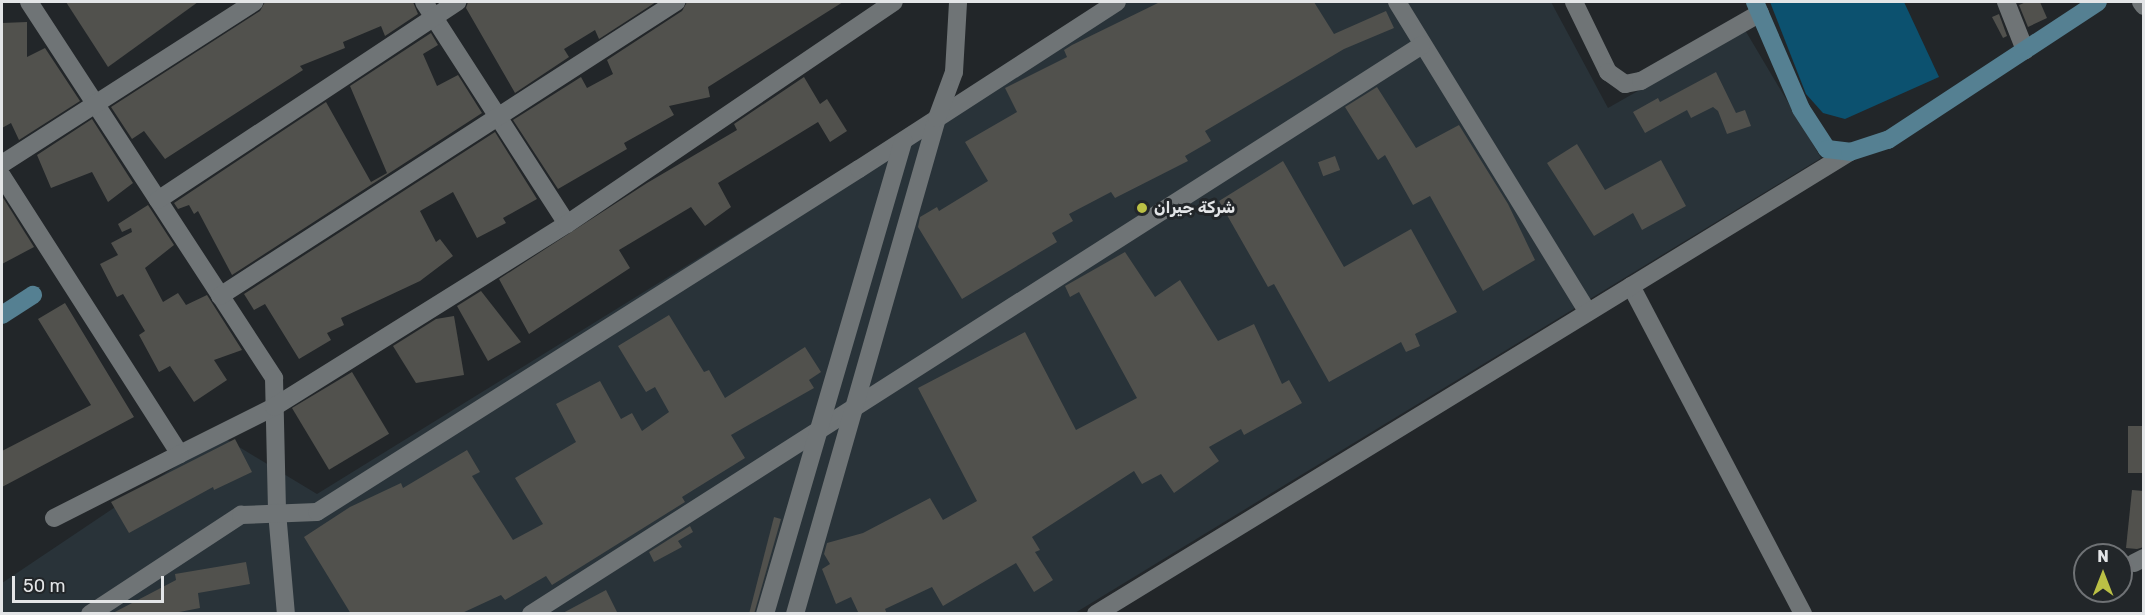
<!DOCTYPE html>
<meta charset="utf-8">
<style>
body{margin:0}
#map{position:relative;width:2145px;height:615px;overflow:hidden;background:#222629;font-family:Rubik,Vazirmatn,sans-serif}
div>[style]{position:absolute}
.built>*{inset:0;background:#293339}
.green>*{inset:0;background:#0c516f}
.building>*{inset:0;background:#51514d;transform-origin:0 0}
.street>*{height:18px;margin:-9px;padding:0 9px;transform-origin:9px;border-radius:9px;background:#6f7476}
.secondary>*{height:18px;margin:-9px;padding:0 9px;transform-origin:9px;border-radius:9px;background:#558092}
.dots>*{width:16px;height:16px;translate:-50% -50%;box-sizing:border-box;border:3px solid #222629;border-radius:50%}
span{translate:-50% -50%;white-space:nowrap;text-align:center;line-height:1.15;-webkit-text-stroke:6px #222629;paint-order:stroke}
.poi-label{font-size:16px;color:#e3e5e7;font-weight:700}
.left{translate:0 -50%;text-align:left}
.frame{position:absolute;inset:0;border:3px solid #e3e5e7;pointer-events:none}
.north{position:absolute;left:2073px;top:543px;width:60px;height:60px;box-sizing:border-box;background:#222629;border:2px solid #6f7275;border-radius:50%;rotate:0deg;font-size:16px;font-weight:700;line-height:24px;text-align:center;color:#e3e5e7}
.north::after{content:'';display:block;margin:auto;width:21px;height:27px;background:#bbc045;clip-path:polygon(50% 0,100% 100%,50% 72%,0 100%)}
.scale{position:absolute;left:12px;top:576px;width:152px;height:27px;box-sizing:border-box;border:3px solid #e3e5e7;border-top:0;padding-left:8px;font-size:18px;line-height:21px;white-space:nowrap;color:#e3e5e7;-webkit-text-stroke:4px #222629;paint-order:stroke}
</style>
<div id="map">
<div class="built">
<i style="clip-path:polygon(1113px 2px,1551px 2px,1608px 108px,1745px 30px,1821px 158px,1075px 613px,2px 614px,2px 583px,221px 436px,317px 494px)"></i>
</div>
<div class="green">
<i style="clip-path:polygon(1770px 2px,1904px 2px,1939px 77px,1845px 119px,1823px 113px,1806px 94px)"></i>
</div>
<div class="building">
<i style="clip-path:polygon(66px 2px,198px 2px,108px 67px)"></i>
<i style="clip-path:polygon(265px 2px,413px 2px,418px 14px,385px 36px,381px 26px,343px 42px,345px 48px,300px 66px,303px 70px,165px 159px,144px 131px,132px 139px,111px 107px,260px 11px)"></i>
<i style="clip-path:polygon(468px 2px,656px 2px,599px 39px,595px 30px,564px 49px,569px 57px,515px 93px,466px 8px)"></i>
<i style="clip-path:polygon(687px 2px,843px 2px,708px 87px,710px 97px,669px 106px,674px 115px,624px 143px,627px 149px,558px 189px,513px 120px,581px 77px,587px 88px,613px 74px,607px 60px,682px 11px)"></i>
<i style="clip-path:polygon(1160px 2px,1314px 2px,1334px 34px,1386px 11px,1394px 28px,1344px 49px,1205px 131px,1211px 141px,1185px 156px,1188px 161px,1115px 198px,1111px 192px,1069px 214px,1073px 221px,1052px 233px,1057px 242px,962px 299px,918px 227px,920px 217px,937px 207px,939px 211px,988px 181px,965px 142px,1017px 112px,1005px 88px,1067px 57px,1064px 50px,1072px 45px)"></i>
<i style="clip-path:polygon(2026px 2px,2040px 2px,2047px 18px,2028px 27px,2019px 5px)"></i>
<i style="clip-path:polygon(1999px 14px,2007px 36px,2003px 38px,1992px 17px)"></i>
<i style="clip-path:polygon(27px 22px,27px 57px,45px 48px,80px 101px,19px 140px,11px 123px,2px 128px,2px 23px)"></i>
<i style="clip-path:polygon(431px 33px,438px 45px,423px 54px,437px 86px,458px 75px,482px 113px,232px 275px,198px 211px,194px 214px,189px 205px,178px 209px,174px 203px,326px 102px,371px 182px,387px 173px,350px 86px)"></i>
<i style="clip-path:polygon(1716px 72px,1736px 113px,1745px 110px,1751px 126px,1727px 134px,1718px 111px,1713px 107px,1691px 118px,1687px 110px,1645px 133px,1633px 112px,1658px 98px,1660px 102px)"></i>
<i style="clip-path:polygon(804px 77px,820px 104px,827px 99px,847px 131px,830px 142px,818px 122px,718px 183px,731px 207px,705px 226px,691px 207px,619px 250px,630px 268px,529px 334px,499px 279px,647px 183px,737px 130px,734px 124px)"></i>
<i style="clip-path:polygon(1377px 87px,1416px 148px,1459px 125px,1508px 204px,1535px 260px,1483px 291px,1430px 196px,1413px 205px,1385px 155px,1378px 160px,1345px 107px)"></i>
<i style="clip-path:polygon(92px 119px,133px 183px,108px 202px,92px 172px,51px 188px,37px 155px)"></i>
<i style="clip-path:polygon(495px 132px,537px 199px,503px 218px,506px 223px,477px 238px,453px 192px,420px 211px,436px 242px,440px 239px,453px 256px,420px 281px,341px 318px,344px 325px,327px 333px,331px 340px,299px 359px,265px 304px,254px 310px,244px 294px)"></i>
<i style="clip-path:polygon(1577px 144px,1605px 190px,1661px 160px,1686px 206px,1642px 230px,1633px 213px,1594px 236px,1547px 163px)"></i>
<i style="left:1335px;top:156px;width:15px;height:18px;rotate:70deg"></i>
<i style="clip-path:polygon(1283px 161px,1344px 267px,1411px 229px,1457px 312px,1415px 334px,1420px 346px,1406px 352px,1401px 342px,1329px 382px,1274px 284px,1268px 287px,1219px 201px)"></i>
<i style="clip-path:polygon(2px 196px,34px 247px,2px 264px)"></i>
<i style="clip-path:polygon(148px 205px,174px 245px,145px 268px,163px 302px,178px 293px,186px 305px,207px 295px,242px 350px,214px 360px,227px 380px,194px 402px,170px 366px,159px 372px,139px 335px,145px 331px,123px 294px,117px 297px,100px 264px,118px 255px,111px 243px,132px 232px,131px 228px,122px 232px,118px 224px)"></i>
<i style="clip-path:polygon(1125px 252px,1155px 297px,1180px 280px,1218px 341px,1254px 324px,1282px 384px,1289px 380px,1302px 403px,1244px 435px,1241px 429px,1209px 447px,1219px 461px,1174px 493px,1161px 474px,1142px 484px,1134px 471px,1032px 537px,1040px 550px,1035px 552px,1053px 580px,1034px 592px,1016px 563px,943px 606px,932px 587px,885px 609px,887px 614px,859px 614px,851px 597px,836px 604px,822px 569px,830px 564px,824px 554px,827px 543px,863px 533px,930px 498px,943px 520px,977px 501px,918px 388px,1025px 332px,1076px 430px,1137px 398px,1079px 292px,1070px 297px,1065px 286px)"></i>
<i style="clip-path:polygon(481px 291px,521px 342px,488px 361px,457px 306px)"></i>
<i style="clip-path:polygon(65px 303px,134px 417px,2px 487px,2px 451px,91px 405px,38px 319px)"></i>
<i style="clip-path:polygon(669px 315px,704px 372px,709px 370px,725px 398px,805px 347px,821px 372px,809px 380px,814px 388px,731px 435px,745px 458px,682px 497px,685px 502px,552px 585px,546px 576px,505px 600px,501px 595px,460px 614px,351px 614px,304px 537px,350px 507px,401px 483px,403px 488px,467px 450px,480px 472px,472px 476px,513px 540px,543px 524px,515px 478px,576px 442px,556px 404px,600px 381px,621px 419px,632px 413px,642px 431px,669px 412px,655px 387px,646px 392px,618px 346px)"></i>
<i style="clip-path:polygon(454px 316px,464px 375px,416px 383px,393px 346px,436px 319px)"></i>
<i style="left:352px;top:372px;width:72px;height:70px;rotate:59deg"></i>
<i style="left:2128px;top:426px;width:16px;height:47px"></i>
<i style="clip-path:polygon(235px 439px,252px 472px,214px 490px,213px 487px,129px 533px,111px 502px)"></i>
<i style="clip-path:polygon(2132px 490px,2144px 491px,2144px 547px,2137px 549px,2126px 548px)"></i>
<i style="clip-path:polygon(774px 517px,781px 519px,754px 614px,749px 614px)"></i>
<i style="clip-path:polygon(690px 526px,693px 532px,678px 541px,682px 547px,654px 562px,649px 552px)"></i>
<i style="clip-path:polygon(246px 562px,250px 584px,198px 593px,200px 608px,169px 614px,111px 614px,176px 580px,175px 574px)"></i>
<i style="clip-path:polygon(606px 590px,618px 614px,561px 614px)"></i>
</div>
<div class="street">
<i style="left:29px;top:2px;width:449px;rotate:56.9deg"></i>
<i style="left:274px;top:378px;width:134px;rotate:88.7deg"></i>
<i style="left:277px;top:512px;width:102px;rotate:85deg"></i>
<i style="left:424px;top:2px;width:264px;rotate:57.2deg"></i>
<i style="left:1397px;top:2px;width:364px;rotate:58.4deg"></i>
<i style="left:1574px;top:2px;width:78px;rotate:64.1deg"></i>
<i style="left:1608px;top:72px;width:21px;rotate:35deg"></i>
<i style="left:1625px;top:84px;width:16px;rotate:-11deg"></i>
<i style="left:1641px;top:81px;width:137px;rotate:-29.7deg"></i>
<i style="left:2006px;top:2px;width:52px;rotate:68.4deg"></i>
<i style="left:2141px;top:2px;width:5px;rotate:53deg"></i>
<i style="left:2px;top:164px;width:300px;rotate:-32.7deg"></i>
<i style="left:2px;top:176px;width:330px;rotate:57.4deg"></i>
<i style="left:180px;top:454px;width:105px;rotate:-26.6deg"></i>
<i style="left:274px;top:407px;width:345px;rotate:-32deg"></i>
<i style="left:567px;top:224px;width:395px;rotate:-34.2deg"></i>
<i style="left:158px;top:200px;width:359px;rotate:-33.5deg"></i>
<i style="left:1631px;top:286px;width:370px;rotate:62.3deg"></i>
<i style="left:220px;top:296px;width:543px;rotate:-32.81deg"></i>
<i style="left:54px;top:518px;width:141px;rotate:-26.9deg"></i>
<i style="left:2134px;top:563px;width:11px;rotate:-27deg"></i>
<i style="left:90px;top:614px;width:181px;rotate:-33.3deg"></i>
<i style="left:241px;top:515px;width:76px;rotate:-2.3deg"></i>
<i style="left:317px;top:512px;width:641px;rotate:-32.33deg"></i>
<i style="left:859px;top:169px;width:307px;rotate:-32.9deg"></i>
<i style="left:531px;top:614px;width:1057px;rotate:-32.56deg"></i>
<i style="left:765px;top:614px;width:493px;rotate:-73.7deg"></i>
<i style="left:795px;top:614px;width:516px;rotate:-74.02deg"></i>
<i style="left:937px;top:118px;width:49px;rotate:-69.7deg"></i>
<i style="left:954px;top:72px;width:70px;rotate:-86.7deg"></i>
<i style="left:1096px;top:614px;width:884px;rotate:-31.5deg"></i>
</div>
<div class="secondary">
<i style="left:1755px;top:2px;width:116px;rotate:66.7deg"></i>
<i style="left:1801px;top:109px;width:48px;rotate:57deg"></i>
<i style="left:1827px;top:149px;width:23px;rotate:7deg"></i>
<i style="left:1850px;top:152px;width:40px;rotate:-18deg"></i>
<i style="left:1888px;top:140px;width:251px;rotate:-33.3deg"></i>
<i style="left:2px;top:315px;width:37px;rotate:-33deg"></i>
</div>
<div class="dots">
<i style="left:1142px;top:208px;background:#bbc045"></i>
</div>
<div class="poi-label">
<span class="left" style="left:1154px;top:208px">شركة جيران</span>
</div>
<div class="frame"></div>
<div class="north">N</div>
<div class="scale">50 m</div>
</div>
